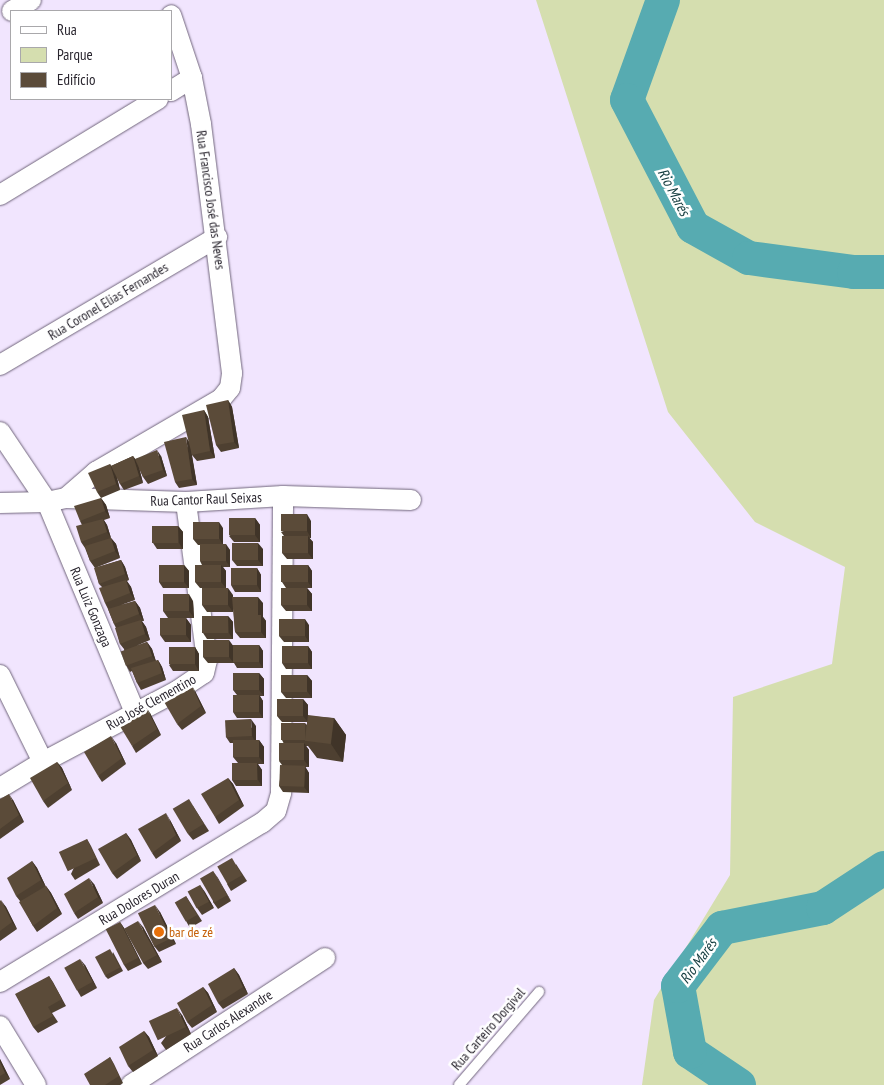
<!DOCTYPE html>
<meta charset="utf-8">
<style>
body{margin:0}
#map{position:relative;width:884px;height:1085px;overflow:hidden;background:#f1e5fe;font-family:"PT Sans Narrow",sans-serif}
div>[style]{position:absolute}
.green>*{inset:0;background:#d5deaf}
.river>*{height:34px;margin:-17px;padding:0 17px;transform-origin:17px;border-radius:17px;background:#57abb1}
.roads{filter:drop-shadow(0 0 1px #71667c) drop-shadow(0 0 1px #71667c)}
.lane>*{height:10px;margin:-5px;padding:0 5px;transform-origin:5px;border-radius:5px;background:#fff}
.street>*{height:20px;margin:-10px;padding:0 10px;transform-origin:10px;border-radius:10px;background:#fff}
.wall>*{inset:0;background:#4e4031}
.shaded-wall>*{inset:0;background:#403428}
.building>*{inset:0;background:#5b4b39;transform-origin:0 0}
.dots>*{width:14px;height:14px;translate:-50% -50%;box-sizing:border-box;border:2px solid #fff;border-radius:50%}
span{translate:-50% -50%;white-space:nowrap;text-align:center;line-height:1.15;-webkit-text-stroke:5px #fff;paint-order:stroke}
.street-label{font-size:14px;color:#29252e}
.food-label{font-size:14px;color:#c56008}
.left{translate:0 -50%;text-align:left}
.water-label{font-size:15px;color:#123a3d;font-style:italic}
.legend{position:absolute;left:10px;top:10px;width:162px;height:90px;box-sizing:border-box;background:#fff;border:1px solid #a9a8ab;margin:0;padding:6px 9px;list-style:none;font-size:15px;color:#29252e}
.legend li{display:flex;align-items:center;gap:10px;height:25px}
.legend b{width:25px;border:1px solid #a9a8ab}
</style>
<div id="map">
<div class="green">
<i style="clip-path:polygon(536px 0,884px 0,884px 1085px,642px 1085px,654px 1000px,730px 875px,733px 697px,832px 664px,845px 567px,755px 522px,668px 412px)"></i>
</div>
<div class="river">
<i style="left:663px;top:0;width:106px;rotate:109.8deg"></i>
<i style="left:627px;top:100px;width:143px;rotate:62.5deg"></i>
<i style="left:693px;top:227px;width:64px;rotate:29deg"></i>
<i style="left:749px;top:258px;width:106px;rotate:7.6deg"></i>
<i style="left:854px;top:272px;width:30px"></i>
<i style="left:739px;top:1085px;width:59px;rotate:-146deg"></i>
<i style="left:690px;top:1052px;width:67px;rotate:-100.3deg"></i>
<i style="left:678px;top:986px;width:73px;rotate:-52.8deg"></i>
<i style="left:722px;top:928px;width:103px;rotate:-11.2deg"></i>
<i style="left:823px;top:908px;width:73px;rotate:-33.3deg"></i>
</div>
<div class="roads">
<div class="lane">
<i style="left:459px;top:1085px;width:123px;rotate:-49.3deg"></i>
</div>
<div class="street">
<i style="left:12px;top:11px;width:22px;rotate:-30deg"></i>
<i style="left:171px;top:91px;width:25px;rotate:-32deg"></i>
<i style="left:0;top:195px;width:185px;rotate:-31.3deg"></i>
<i style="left:0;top:365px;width:252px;rotate:-30.5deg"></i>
<i style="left:0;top:432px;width:84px;rotate:56.1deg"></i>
<i style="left:47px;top:502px;width:228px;rotate:67.3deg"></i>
<i style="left:66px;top:498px;width:40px;rotate:-41deg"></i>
<i style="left:96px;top:472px;width:145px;rotate:-30.3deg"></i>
<i style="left:221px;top:399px;width:14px;rotate:-51deg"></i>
<i style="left:230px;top:388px;width:15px;rotate:-82deg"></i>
<i style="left:232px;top:373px;width:251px;rotate:-97.1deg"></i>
<i style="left:201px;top:124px;width:47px;rotate:-101.1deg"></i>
<i style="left:192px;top:78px;width:66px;rotate:-108.4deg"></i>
<i style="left:0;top:503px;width:47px;rotate:-1.2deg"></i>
<i style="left:47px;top:502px;width:19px;rotate:-12deg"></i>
<i style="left:66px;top:498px;width:120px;rotate:1.9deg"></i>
<i style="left:186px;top:502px;width:97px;rotate:-3.5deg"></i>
<i style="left:283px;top:496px;width:128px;rotate:1.8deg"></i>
<i style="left:0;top:675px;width:97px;rotate:63.7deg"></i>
<i style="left:0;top:788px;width:50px;rotate:-31.2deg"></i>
<i style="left:43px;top:762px;width:152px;rotate:-27.9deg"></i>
<i style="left:177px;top:691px;width:32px;rotate:-34deg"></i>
<i style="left:204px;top:673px;width:13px;rotate:-77deg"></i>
<i style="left:207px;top:660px;width:159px;rotate:-97.6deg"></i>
<i style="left:0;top:982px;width:306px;rotate:-31.3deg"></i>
<i style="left:262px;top:823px;width:18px;rotate:-41deg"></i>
<i style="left:276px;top:811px;width:19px;rotate:-74deg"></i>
<i style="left:281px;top:793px;width:297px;rotate:-89.6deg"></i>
<i style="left:0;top:1026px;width:69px;rotate:58.6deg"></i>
<i style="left:131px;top:1085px;width:232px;rotate:-33.2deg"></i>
</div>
</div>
<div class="wall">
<i style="clip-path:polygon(228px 400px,232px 407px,239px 448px,221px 452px,216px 445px)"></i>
<i style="clip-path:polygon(204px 410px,208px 417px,215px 458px,197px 461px,192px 455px,191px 451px,197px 485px,179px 488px,175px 482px,189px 442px)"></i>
<i style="clip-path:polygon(133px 456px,135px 459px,161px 456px,167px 476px,148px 484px,143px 477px,139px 468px,143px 483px,124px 490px,120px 484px,117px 477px,120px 490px,101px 498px,97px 492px,110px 464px,111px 466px)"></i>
<i style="clip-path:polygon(101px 498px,106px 505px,110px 518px,104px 520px,107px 525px,111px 538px,116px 544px,120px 558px,95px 568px,121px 560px,125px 567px,129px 580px,127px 581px,131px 587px,135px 600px,121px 605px,135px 601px,140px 608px,144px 621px,142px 621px,146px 627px,150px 640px,136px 646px,147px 642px,152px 649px,156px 661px,158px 660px,162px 667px,166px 680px,141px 690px,137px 683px,132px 671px,130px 672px,126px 665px,124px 649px,120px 644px,116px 628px,114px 624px,108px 609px,105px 603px,102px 587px,99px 584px,95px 568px,90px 561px,85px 548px,81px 542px,82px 525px,80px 521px)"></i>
<i style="clip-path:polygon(255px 518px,260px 525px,260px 542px,234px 542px,229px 536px)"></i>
<i style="clip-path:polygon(311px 521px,311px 538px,309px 538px,313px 542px,313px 559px,287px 559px,282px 553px,284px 536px,281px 532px)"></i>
<i style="clip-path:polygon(178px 526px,183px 532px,183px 549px,157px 549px,153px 543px)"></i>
<i style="clip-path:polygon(223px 528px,223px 544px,230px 550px,230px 567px,223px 567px,226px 571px,226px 588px,200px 588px,195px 582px,202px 565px,200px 561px,200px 545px,198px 545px,193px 539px)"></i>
<i style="clip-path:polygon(263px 549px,263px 566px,237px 566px,232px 560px)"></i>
<i style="clip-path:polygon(184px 565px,189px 571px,189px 588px,163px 588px,159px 582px)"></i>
<i style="clip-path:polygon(308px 565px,312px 571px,312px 588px,307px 588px,312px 594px,312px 611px,286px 611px,281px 605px,286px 588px,282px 582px)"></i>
<i style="clip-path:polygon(257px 568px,261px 575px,261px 592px,235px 592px,231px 585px)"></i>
<i style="clip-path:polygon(233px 595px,233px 597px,263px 603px,263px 617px,266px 621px,266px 638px,240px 638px,235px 632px,233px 603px,233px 612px,207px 612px,202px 605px)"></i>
<i style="clip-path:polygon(193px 601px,194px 618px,168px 618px,163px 611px)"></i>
<i style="clip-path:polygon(228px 616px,233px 622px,233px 639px,207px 639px,203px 633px)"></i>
<i style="clip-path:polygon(186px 618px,191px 625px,191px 642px,165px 642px,160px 635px)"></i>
<i style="clip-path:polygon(309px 625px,309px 642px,284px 642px,279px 636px)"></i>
<i style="clip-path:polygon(233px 645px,259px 645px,263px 651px,263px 668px,237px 668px,234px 663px,208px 663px,203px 657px)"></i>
<i style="clip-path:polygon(308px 646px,312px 652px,312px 669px,286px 669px,282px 663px)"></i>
<i style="clip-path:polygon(195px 647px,199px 654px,199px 671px,173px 671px,169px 665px)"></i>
<i style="clip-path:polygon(259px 673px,264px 679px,264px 696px,260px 696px,263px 701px,263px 718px,237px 718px,233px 712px,237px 695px,233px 690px)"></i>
<i style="clip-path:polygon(307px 675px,312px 681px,312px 698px,286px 698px,281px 692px)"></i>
<i style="clip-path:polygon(195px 691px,206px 713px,182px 730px,177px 724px)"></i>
<i style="clip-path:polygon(303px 699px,308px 705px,308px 716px,334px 718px,346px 735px,343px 762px,317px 758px,308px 746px,306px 746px,309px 750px,309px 767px,305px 767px,309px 773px,309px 793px,283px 792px,279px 786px,282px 765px,279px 761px,284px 744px,282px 740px,305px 723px,307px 725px,307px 722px,282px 722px,277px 716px)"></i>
<i style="clip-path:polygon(150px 713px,161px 735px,136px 753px,132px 746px)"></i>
<i style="clip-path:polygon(256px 726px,256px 740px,259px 740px,264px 747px,264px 764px,258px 764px,262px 770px,262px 786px,236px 786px,232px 780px,238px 763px,233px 757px,233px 743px,230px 743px,226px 737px)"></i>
<i style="clip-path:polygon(116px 743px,126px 764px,102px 782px,98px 776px)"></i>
<i style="clip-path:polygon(57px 762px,62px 768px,72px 790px,48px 808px,43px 801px)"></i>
<i style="clip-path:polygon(228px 778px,233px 784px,244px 806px,219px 824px,215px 817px)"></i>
<i style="clip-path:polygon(0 799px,13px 800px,24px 822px,0 839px)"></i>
<i style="clip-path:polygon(193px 806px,209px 831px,193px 840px,188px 834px)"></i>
<i style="clip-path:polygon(170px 820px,181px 841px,156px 859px,152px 853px)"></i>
<i style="clip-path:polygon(126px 833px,131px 840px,141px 861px,117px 879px,112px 873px)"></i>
<i style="clip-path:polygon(87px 839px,91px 846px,100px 865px,75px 880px,71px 874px)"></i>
<i style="clip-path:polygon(32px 861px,37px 868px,46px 887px,46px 886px,51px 893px,62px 914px,37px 932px,33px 926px,20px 901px,16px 896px)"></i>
<i style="clip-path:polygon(236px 864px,247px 881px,231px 891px,227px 884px)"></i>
<i style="clip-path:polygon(213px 871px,231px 901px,218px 909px,213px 902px)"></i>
<i style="clip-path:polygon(94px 884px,103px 903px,78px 919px,74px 913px)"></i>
<i style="clip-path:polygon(200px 885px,214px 908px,202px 915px,197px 908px)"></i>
<i style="clip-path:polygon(186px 896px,202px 921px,190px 928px,186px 921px)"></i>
<i style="clip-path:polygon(0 901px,6px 907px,17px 929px,0 941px)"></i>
<i style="clip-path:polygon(160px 912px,176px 944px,159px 952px,154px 946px)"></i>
<i style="clip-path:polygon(120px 922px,124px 928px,142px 964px,128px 971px,124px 965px)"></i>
<i style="clip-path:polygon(143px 927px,162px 962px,148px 969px,143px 963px)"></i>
<i style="clip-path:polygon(113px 952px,123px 971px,108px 979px,105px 976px)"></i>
<i style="clip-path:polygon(85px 965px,97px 988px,81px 997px,77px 990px)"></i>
<i style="clip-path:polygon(234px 968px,239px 975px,248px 994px,223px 1009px,218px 1003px)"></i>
<i style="clip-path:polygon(49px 976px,53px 982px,66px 1006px,52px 1013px,58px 1022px,38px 1033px,33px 1027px)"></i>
<i style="clip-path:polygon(203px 987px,208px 993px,217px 1012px,192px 1028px,187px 1022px)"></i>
<i style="clip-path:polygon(182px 1015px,191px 1034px,166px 1050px,161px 1043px)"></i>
<i style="clip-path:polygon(144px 1031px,149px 1037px,158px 1056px,133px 1072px,128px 1066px)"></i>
<i style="clip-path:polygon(110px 1057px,114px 1064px,123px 1083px,120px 1085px,90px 1085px)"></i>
<i style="clip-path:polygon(0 1059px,10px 1079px,0 1085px)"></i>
</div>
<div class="shaded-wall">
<i style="clip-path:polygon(228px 400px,232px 407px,239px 448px,234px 442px)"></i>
<i style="clip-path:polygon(204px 410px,208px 417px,215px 458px,210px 451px)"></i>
<i style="clip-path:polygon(186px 437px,190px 443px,197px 485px,192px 479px)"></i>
<i style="clip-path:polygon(157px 450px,161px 456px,167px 476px,163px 470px)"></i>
<i style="clip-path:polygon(133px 456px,138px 463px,143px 483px,139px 476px)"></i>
<i style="clip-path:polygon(110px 464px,115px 471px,120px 490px,116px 484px)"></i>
<i style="clip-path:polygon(101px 498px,106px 505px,110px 518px,105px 511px)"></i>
<i style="clip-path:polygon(307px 514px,311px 521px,311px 538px,307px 531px)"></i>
<i style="clip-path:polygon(255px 518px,260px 525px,260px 542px,255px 535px)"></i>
<i style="clip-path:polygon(103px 519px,107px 525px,111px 538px,107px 532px)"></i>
<i style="clip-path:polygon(219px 522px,223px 528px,223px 545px,219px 538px)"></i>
<i style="clip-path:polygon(178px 526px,183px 532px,183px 549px,179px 543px)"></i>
<i style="clip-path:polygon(308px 536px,313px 542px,313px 559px,308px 553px)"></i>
<i style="clip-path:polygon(111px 538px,116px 544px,120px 558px,115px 551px)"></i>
<i style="clip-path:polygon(258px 543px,263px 549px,263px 566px,258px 560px)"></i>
<i style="clip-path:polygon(226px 544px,230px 550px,230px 567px,226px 561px)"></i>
<i style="clip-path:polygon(121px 560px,125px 567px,129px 580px,125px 574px)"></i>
<i style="clip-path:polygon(184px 565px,189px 571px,189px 588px,184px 582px)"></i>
<i style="clip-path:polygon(221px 565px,226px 571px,226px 588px,221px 582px)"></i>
<i style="clip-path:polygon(308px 565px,312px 571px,312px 588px,308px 582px)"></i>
<i style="clip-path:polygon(257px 568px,261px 575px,261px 592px,257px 585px)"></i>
<i style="clip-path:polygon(126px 580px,131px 587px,135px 600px,130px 593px)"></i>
<i style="clip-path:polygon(228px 588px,233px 595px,233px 612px,228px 605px)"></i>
<i style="clip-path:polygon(307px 588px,312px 594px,312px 611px,307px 605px)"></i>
<i style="clip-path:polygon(189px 594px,193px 601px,194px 618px,189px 611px)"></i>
<i style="clip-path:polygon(258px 597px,263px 603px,263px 617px,266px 621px,266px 638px,261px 632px,258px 615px)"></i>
<i style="clip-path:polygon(135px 601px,140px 608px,144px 621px,139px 614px)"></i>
<i style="clip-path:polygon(228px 616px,233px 622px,233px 639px,229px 633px)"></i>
<i style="clip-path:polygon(186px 618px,191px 625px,191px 642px,186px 635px)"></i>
<i style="clip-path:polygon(305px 619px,309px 625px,309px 642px,305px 636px)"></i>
<i style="clip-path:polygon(141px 620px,146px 627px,150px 640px,145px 634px)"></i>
<i style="clip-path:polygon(229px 640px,234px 647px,233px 662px,229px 657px)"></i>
<i style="clip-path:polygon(147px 642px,152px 649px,156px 662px,152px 656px)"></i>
<i style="clip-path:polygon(259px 645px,263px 651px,263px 668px,259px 662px)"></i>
<i style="clip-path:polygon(308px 646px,312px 652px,312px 669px,308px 663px)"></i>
<i style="clip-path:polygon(195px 647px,199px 654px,199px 671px,195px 664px)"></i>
<i style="clip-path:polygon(158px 660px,162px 667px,166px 680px,162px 673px)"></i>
<i style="clip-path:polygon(259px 673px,264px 679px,264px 696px,259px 690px)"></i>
<i style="clip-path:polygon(307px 675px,312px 681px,312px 698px,307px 691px)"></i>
<i style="clip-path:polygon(191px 684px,195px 691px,206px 713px,201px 706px)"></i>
<i style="clip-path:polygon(259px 695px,263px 701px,263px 718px,259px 712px)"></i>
<i style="clip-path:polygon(303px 699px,308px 705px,308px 722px,303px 716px)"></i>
<i style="clip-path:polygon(146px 707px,150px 713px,161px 735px,157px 729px)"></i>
<i style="clip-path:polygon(334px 718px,346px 735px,343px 762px,331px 744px)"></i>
<i style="clip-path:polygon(251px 719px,256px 726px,256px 743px,252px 736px)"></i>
<i style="clip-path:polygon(111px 736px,116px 743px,126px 764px,122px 758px)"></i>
<i style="clip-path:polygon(259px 740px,264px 747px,264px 764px,259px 757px)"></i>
<i style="clip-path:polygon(304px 743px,309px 750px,309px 767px,304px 760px)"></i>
<i style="clip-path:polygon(57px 762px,62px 768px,72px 790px,68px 783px)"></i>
<i style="clip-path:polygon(257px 763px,262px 770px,262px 786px,258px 780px)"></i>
<i style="clip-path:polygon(305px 766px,309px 773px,309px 793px,304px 787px)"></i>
<i style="clip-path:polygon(228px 778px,233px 784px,244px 806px,239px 800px)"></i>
<i style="clip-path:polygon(9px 794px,13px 800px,24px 822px,19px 815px)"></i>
<i style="clip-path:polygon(166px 813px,170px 820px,181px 841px,176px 835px)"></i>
<i style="clip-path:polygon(126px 833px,131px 840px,141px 861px,137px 855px)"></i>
<i style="clip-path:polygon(32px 861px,37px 868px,46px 887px,41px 880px)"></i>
<i style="clip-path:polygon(213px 871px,218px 878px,231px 901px,227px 895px)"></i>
<i style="clip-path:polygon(89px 878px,94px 884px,103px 903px,98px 897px)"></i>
<i style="clip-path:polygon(200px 885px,205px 892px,214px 908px,209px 902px)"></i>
<i style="clip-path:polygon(46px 886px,51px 893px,62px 914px,57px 908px)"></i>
<i style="clip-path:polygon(1px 900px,6px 907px,17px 929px,12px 922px)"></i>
<i style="clip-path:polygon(155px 905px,160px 912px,176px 944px,171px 938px)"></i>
<i style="clip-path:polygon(138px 921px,143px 927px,162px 962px,157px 955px)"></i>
<i style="clip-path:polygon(120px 922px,124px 928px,142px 964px,138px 958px)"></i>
<i style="clip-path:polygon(80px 959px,85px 965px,97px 988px,93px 982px)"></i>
<i style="clip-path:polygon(234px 968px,239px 975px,248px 994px,243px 987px)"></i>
<i style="clip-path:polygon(203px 987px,208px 993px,217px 1012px,212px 1005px)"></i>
<i style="clip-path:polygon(177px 1008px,182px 1015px,191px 1034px,186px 1027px)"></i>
<i style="clip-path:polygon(144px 1031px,149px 1037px,158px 1056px,153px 1050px)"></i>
<i style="clip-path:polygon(0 1059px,10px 1079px,5px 1073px,0 1062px)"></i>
</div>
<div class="building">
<i style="clip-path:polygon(228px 400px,234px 442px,216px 445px,206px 405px)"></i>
<i style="clip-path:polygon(204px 410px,210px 451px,192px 455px,182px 415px)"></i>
<i style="clip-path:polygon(186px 437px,192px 479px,175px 482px,164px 442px)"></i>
<i style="clip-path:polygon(157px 450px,163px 470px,143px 477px,135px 459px)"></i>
<i style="clip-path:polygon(133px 456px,139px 476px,120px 484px,111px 466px)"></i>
<i style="clip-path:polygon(110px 464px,116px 484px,97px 492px,88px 473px)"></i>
<i style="clip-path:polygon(101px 498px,105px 511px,80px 521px,74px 506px)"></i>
<i style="left:307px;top:514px;width:17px;height:26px;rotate:90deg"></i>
<i style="left:255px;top:518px;width:17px;height:26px;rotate:90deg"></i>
<i style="clip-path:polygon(103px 519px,107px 532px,81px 542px,76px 526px)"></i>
<i style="left:193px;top:522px;width:26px;height:17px"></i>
<i style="left:152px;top:526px;width:26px;height:17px"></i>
<i style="left:282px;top:536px;width:26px;height:17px"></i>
<i style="clip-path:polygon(111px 538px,115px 551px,90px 561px,85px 546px)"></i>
<i style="left:232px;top:543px;width:26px;height:17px"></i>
<i style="left:200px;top:544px;width:26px;height:17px"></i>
<i style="clip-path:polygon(121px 560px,125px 574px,99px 584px,94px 568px)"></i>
<i style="left:159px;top:565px;width:25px;height:17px"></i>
<i style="left:195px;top:565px;width:26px;height:17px"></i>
<i style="left:281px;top:565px;width:27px;height:17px"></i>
<i style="left:257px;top:568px;width:17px;height:26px;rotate:90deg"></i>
<i style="clip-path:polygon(126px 580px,130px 593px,105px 603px,99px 588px)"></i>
<i style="left:202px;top:588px;width:26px;height:17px"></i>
<i style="left:281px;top:588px;width:26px;height:17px"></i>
<i style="left:189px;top:594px;width:17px;height:26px;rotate:90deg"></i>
<i style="clip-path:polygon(232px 597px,258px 597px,258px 615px,261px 615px,261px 632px,235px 632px)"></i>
<i style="clip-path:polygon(135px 601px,139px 614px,114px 624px,108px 609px)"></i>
<i style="left:202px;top:616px;width:26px;height:17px"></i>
<i style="left:186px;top:618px;width:17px;height:26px;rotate:90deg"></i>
<i style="left:279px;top:619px;width:26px;height:17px"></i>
<i style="clip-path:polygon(141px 620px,145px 634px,120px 644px,115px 628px)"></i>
<i style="left:203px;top:640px;width:26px;height:17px"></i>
<i style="left:147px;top:642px;width:15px;height:28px;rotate:70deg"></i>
<i style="left:233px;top:645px;width:26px;height:17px"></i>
<i style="left:282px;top:646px;width:26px;height:17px"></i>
<i style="left:195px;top:647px;width:17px;height:26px;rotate:90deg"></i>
<i style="clip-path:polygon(158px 660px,162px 673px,137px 683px,131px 668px)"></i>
<i style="left:233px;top:673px;width:26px;height:17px"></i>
<i style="left:281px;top:675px;width:26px;height:17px"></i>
<i style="clip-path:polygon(191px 684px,201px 706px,177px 724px,163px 700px)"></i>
<i style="left:233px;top:695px;width:26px;height:17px"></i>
<i style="left:277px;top:699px;width:26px;height:17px"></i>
<i style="clip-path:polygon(146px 707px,157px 729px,132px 746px,118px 723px)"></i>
<i style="left:308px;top:715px;width:26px;height:26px;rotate:7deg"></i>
<i style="left:251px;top:719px;width:17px;height:26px;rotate:87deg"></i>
<i style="left:281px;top:723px;width:24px;height:17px"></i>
<i style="clip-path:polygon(111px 736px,122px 758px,98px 776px,84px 752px)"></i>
<i style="left:233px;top:740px;width:26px;height:17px"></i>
<i style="left:304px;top:743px;width:17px;height:25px;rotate:90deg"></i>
<i style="clip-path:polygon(57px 762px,68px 783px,43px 801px,30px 778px)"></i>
<i style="left:232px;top:763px;width:25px;height:17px"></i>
<i style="left:280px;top:765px;width:25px;height:21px;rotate:2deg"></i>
<i style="clip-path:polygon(228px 778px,239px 800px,215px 817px,201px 794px)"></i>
<i style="clip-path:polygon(9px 794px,19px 815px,0 829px,0 799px)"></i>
<i style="left:189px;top:799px;width:29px;height:19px;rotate:59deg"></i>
<i style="clip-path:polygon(166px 813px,176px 835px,152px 853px,138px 829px)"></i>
<i style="clip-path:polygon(126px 833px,137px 855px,112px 873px,98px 849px)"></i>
<i style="left:87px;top:839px;width:21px;height:31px;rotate:65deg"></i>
<i style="left:232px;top:858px;width:20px;height:17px;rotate:60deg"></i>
<i style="clip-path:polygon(32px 861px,41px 880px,16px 896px,7px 878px)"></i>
<i style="left:213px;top:871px;width:28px;height:15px;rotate:60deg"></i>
<i style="clip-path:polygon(89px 878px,98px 897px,74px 913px,64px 894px)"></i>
<i style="left:200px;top:885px;width:19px;height:14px;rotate:62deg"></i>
<i style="clip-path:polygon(46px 886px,57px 908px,33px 926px,19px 902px)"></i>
<i style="left:186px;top:896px;width:22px;height:13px;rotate:60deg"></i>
<i style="clip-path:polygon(1px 900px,12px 922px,0 931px,0 901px)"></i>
<i style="left:155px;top:905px;width:37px;height:19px;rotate:64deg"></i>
<i style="left:138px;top:921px;width:39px;height:16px;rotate:61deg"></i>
<i style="left:120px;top:922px;width:40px;height:16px;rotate:63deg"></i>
<i style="left:110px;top:949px;width:21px;height:17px;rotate:62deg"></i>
<i style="left:80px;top:959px;width:26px;height:18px;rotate:61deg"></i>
<i style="clip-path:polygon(234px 968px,243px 987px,218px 1003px,208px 984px)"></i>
<i style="clip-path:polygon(49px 976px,62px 999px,48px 1007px,53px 1016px,33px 1027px,15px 994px)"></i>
<i style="clip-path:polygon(203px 987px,212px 1005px,187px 1022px,177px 1003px)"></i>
<i style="left:177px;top:1008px;width:21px;height:31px;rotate:65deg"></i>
<i style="clip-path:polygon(144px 1031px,153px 1050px,128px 1066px,119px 1047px)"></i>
<i style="clip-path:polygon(110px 1057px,119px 1076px,105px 1085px,90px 1085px,84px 1074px)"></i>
<i style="clip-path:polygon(0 1062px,5px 1073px,0 1076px)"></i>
</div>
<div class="dots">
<i style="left:159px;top:932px;background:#e8710a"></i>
</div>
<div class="street-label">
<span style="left:211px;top:200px;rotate:82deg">Rua Francisco José das Neves</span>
<span style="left:108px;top:301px;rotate:-31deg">Rua Coronel Elias Fernandes</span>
<span style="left:206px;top:499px;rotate:-2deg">Rua Cantor Raul Seixas</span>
<span style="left:91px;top:607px;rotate:67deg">Rua Luiz Gonzaga</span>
<span style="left:151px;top:702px;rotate:-29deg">Rua José Clementino</span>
<span style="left:139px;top:898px;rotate:-31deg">Rua Dolores Duran</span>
<span style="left:228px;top:1021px;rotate:-33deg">Rua Carlos Alexandre</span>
<span style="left:488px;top:1029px;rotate:-49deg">Rua Carteiro Dorgival</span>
</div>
<div class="food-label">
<span class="left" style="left:169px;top:932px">bar de zé</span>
</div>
<div class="water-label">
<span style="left:674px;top:192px;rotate:62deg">Rio Marés</span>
<span style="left:698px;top:961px;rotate:-54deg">Rio Marés</span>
</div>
<ul class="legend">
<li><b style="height:6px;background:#fff"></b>Rua</li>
<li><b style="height:14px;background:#d5deaf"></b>Parque</li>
<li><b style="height:14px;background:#5b4b39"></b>Edifício</li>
</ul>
</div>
